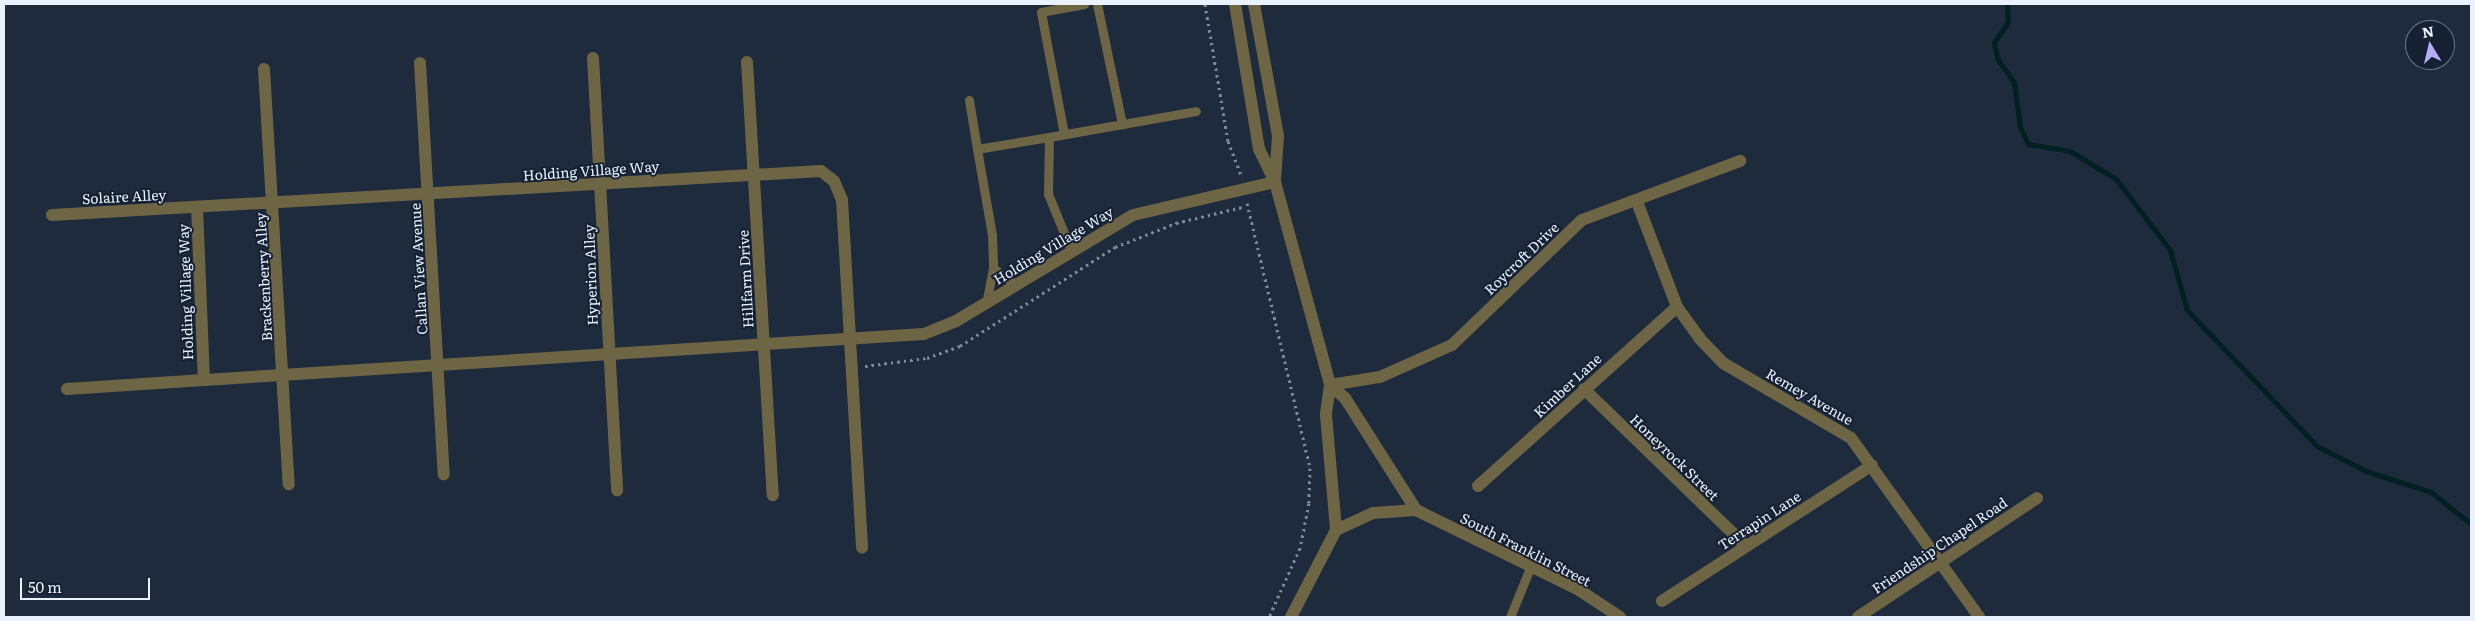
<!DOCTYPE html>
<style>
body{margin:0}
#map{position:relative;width:2475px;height:621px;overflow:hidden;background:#1e2b3d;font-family:Literata,serif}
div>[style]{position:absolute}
.stream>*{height:5px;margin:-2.5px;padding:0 2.5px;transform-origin:2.5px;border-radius:2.5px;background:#002022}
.path>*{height:3px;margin-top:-1.5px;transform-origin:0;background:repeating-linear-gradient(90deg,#808b9a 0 2.5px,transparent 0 6.5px)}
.service>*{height:9px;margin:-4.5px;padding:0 4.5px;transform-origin:4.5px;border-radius:4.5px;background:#6e6544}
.minor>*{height:12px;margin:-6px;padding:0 6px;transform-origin:6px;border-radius:6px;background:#6e6544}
span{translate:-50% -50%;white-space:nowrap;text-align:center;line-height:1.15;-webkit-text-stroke:4px #152132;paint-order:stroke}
.street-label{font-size:14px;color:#e9f2fe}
.frame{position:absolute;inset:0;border:5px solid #e9f2fe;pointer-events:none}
.north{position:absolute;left:2405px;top:20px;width:50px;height:50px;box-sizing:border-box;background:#152132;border:1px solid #6a7584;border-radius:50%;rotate:351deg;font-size:14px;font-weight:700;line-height:20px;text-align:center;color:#e9f2fe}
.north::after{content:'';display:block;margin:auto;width:18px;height:22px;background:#b5acf8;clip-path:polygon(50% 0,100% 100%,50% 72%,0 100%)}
.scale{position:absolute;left:20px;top:578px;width:130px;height:22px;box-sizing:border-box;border:2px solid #e9f2fe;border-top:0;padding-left:6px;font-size:15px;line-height:18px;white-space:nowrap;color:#e9f2fe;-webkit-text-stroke:4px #152132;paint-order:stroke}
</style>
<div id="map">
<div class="stream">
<i style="left:2007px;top:4px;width:18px;rotate:87deg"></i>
<i style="left:2008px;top:22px;width:25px;rotate:124deg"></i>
<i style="left:1994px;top:43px;width:17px;rotate:77deg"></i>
<i style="left:1998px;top:60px;width:27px;rotate:54deg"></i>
<i style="left:2014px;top:82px;width:45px;rotate:82.4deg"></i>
<i style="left:2020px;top:127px;width:19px;rotate:65deg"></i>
<i style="left:2028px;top:144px;width:43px;rotate:9.5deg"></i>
<i style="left:2070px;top:151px;width:54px;rotate:31.3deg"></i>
<i style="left:2116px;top:179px;width:89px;rotate:52.7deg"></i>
<i style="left:2170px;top:250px;width:62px;rotate:74.2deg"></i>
<i style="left:2187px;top:310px;width:188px;rotate:46.3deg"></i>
<i style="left:2317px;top:446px;width:55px;rotate:27deg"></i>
<i style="left:2366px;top:471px;width:68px;rotate:17.9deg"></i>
<i style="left:2431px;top:492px;width:51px;rotate:38.7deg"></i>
</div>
<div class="path">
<i style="left:1205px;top:4px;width:139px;rotate:80.5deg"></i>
<i style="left:1228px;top:141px;width:36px;rotate:69deg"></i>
<i style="left:1247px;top:203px;width:272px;rotate:76.6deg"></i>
<i style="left:1310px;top:468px;width:35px;rotate:92deg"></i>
<i style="left:1309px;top:503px;width:46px;rotate:101.3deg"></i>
<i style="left:1300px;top:548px;width:76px;rotate:114.2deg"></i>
<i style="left:865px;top:366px;width:63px;rotate:-7.4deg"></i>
<i style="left:927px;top:358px;width:35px;rotate:-20deg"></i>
<i style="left:960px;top:346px;width:184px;rotate:-32.6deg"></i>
<i style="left:1115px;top:247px;width:66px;rotate:-21.5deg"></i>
<i style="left:1176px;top:223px;width:68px;rotate:-13.6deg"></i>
</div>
<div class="service">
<i style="left:1097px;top:4px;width:123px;rotate:78.2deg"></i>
<i style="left:969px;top:100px;width:50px;rotate:80.7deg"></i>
<i style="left:977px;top:149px;width:73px;rotate:-9.5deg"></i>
<i style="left:1064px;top:134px;width:124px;rotate:-100.7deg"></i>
<i style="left:1041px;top:12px;width:44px;rotate:-10.5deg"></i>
<i style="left:977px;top:149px;width:87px;rotate:80.1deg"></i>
<i style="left:992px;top:235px;width:33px;rotate:88deg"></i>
<i style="left:993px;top:268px;width:36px;rotate:101deg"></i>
<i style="left:1071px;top:250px;width:61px;rotate:-112.3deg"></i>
<i style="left:1048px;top:194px;width:57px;rotate:-89deg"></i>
<i style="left:1049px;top:137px;width:149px;rotate:-10deg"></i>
<i style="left:993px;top:268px;width:29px;rotate:36deg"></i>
<i style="left:1510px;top:617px;width:53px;rotate:-67.8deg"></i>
</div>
<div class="minor">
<i style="left:1235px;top:4px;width:147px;rotate:80.6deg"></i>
<i style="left:1259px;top:149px;width:37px;rotate:64deg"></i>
<i style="left:1275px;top:182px;width:210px;rotate:74.8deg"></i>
<i style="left:1330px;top:385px;width:30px;rotate:98deg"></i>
<i style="left:1326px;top:415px;width:115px;rotate:85deg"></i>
<i style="left:1336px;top:530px;width:98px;rotate:117.3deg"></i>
<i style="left:1254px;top:4px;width:134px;rotate:79.7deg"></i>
<i style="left:1278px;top:136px;width:44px;rotate:93.9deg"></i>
<i style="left:593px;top:58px;width:433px;rotate:86.8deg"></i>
<i style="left:747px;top:62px;width:434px;rotate:86.6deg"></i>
<i style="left:420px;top:63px;width:412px;rotate:86.7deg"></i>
<i style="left:264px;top:69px;width:416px;rotate:86.6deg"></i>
<i style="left:1637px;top:202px;width:112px;rotate:69.1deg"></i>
<i style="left:1677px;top:307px;width:39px;rotate:54deg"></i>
<i style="left:1700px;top:339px;width:33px;rotate:46deg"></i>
<i style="left:1723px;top:363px;width:148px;rotate:30.4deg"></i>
<i style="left:1851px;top:438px;width:220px;rotate:54.4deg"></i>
<i style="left:197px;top:207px;width:173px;rotate:87.7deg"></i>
<i style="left:204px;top:380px;width:721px;rotate:-3.66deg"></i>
<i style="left:924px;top:334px;width:35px;rotate:-22deg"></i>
<i style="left:956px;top:321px;width:206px;rotate:-30.9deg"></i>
<i style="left:1133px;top:215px;width:146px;rotate:-13.1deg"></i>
<i style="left:52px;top:215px;width:770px;rotate:-3.27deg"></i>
<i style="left:821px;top:171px;width:16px;rotate:38deg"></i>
<i style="left:834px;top:181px;width:21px;rotate:67deg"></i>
<i style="left:842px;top:200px;width:348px;rotate:86.7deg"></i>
<i style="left:1330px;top:385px;width:51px;rotate:-9.1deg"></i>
<i style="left:1380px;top:377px;width:79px;rotate:-24deg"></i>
<i style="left:1452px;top:345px;width:180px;rotate:-43.9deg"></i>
<i style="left:1582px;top:220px;width:169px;rotate:-20.5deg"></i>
<i style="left:1330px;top:385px;width:20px;rotate:41deg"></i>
<i style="left:1345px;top:398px;width:133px;rotate:57.6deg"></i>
<i style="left:1416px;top:510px;width:182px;rotate:26.1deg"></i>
<i style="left:1579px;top:590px;width:49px;rotate:33.4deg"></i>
<i style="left:67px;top:389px;width:137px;rotate:-3.8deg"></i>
<i style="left:1584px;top:389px;width:226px;rotate:44.1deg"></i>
<i style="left:1478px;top:486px;width:268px;rotate:-42deg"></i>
<i style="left:1336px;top:530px;width:41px;rotate:-24.7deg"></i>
<i style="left:1373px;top:513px;width:43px;rotate:-4deg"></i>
<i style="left:1662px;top:601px;width:250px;rotate:-32.9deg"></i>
<i style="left:1858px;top:617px;width:215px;rotate:-33.6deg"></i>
</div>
<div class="street-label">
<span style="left:591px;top:170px;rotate:-4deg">Holding Village Way</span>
<span style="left:124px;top:196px;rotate:-3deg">Solaire Alley</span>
<span style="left:1053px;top:245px;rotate:-31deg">Holding Village Way</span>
<span style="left:1521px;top:258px;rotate:-44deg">Roycroft Drive</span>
<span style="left:418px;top:269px;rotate:-93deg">Callan View Avenue</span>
<span style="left:590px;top:275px;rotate:-92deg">Hyperion Alley</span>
<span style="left:263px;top:277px;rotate:-93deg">Brackenberry Alley</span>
<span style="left:745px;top:279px;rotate:-93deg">Hillfarm Drive</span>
<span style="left:185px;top:292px;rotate:-92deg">Holding Village Way</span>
<span style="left:1567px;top:385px;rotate:-43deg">Kimber Lane</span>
<span style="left:1810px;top:396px;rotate:30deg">Remey Avenue</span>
<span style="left:1675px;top:457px;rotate:44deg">Honeyrock Street</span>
<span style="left:1759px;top:520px;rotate:-33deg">Terrapin Lane</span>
<span style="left:1939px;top:545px;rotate:-34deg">Friendship Chapel Road</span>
<span style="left:1526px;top:549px;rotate:27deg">South Franklin Street</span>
</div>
<div class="frame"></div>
<div class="north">N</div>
<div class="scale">50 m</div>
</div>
